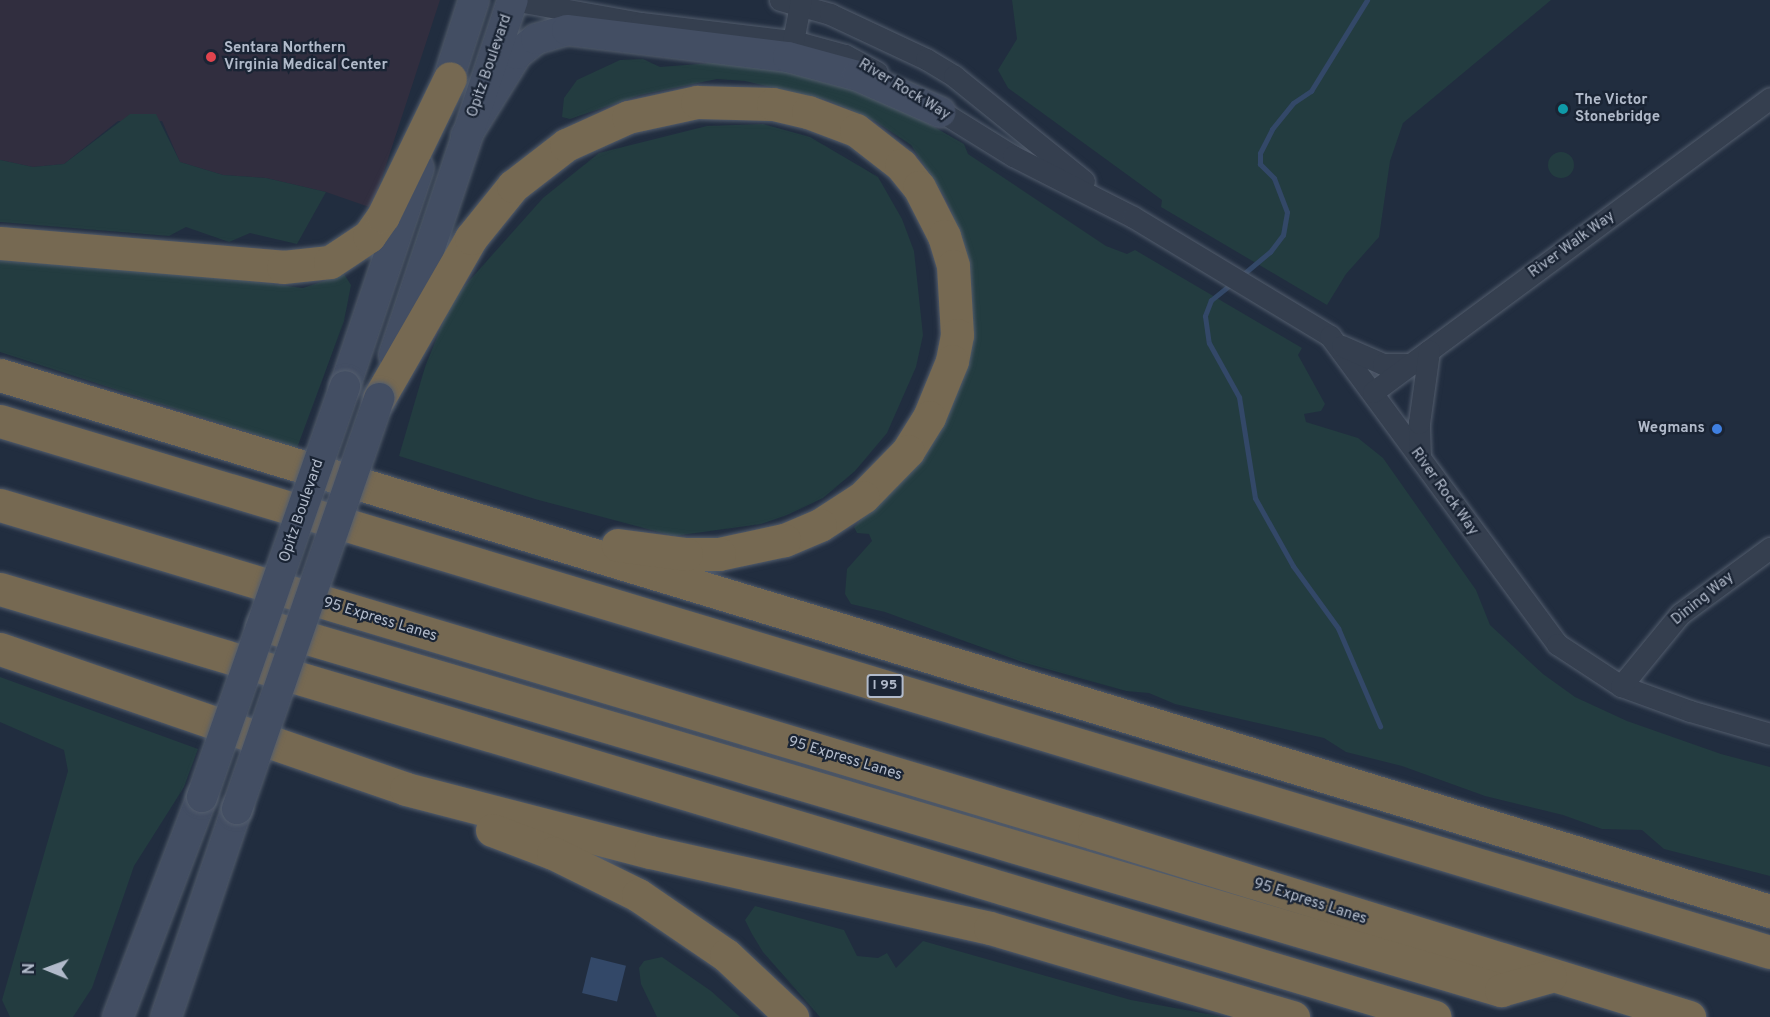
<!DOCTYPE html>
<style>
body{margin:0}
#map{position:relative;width:1770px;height:1017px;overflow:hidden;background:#212d3f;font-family:Overpass,sans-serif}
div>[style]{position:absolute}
.medical>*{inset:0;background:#312e3f}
.green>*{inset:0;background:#233c40}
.round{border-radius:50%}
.water>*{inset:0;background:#334868;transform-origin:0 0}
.stream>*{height:5px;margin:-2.5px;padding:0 2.5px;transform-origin:2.5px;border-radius:2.5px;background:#334868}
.roads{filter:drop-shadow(0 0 2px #535d6d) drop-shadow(0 0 2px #535d6d)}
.street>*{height:21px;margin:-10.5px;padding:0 10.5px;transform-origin:10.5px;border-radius:10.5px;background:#353f4f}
.secondary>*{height:30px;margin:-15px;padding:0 15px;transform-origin:15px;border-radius:15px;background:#434e63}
.highway>*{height:33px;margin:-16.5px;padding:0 16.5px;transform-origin:16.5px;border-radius:16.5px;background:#766952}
.bridges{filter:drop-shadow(0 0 2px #535d6d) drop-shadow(0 0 2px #535d6d)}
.secondary-bridge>*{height:30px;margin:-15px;padding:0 15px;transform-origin:15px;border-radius:15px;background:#434e63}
.dots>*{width:16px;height:16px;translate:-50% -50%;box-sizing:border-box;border:3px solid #1a2434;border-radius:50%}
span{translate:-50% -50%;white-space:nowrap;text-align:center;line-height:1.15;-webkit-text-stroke:4.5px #1a2434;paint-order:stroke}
.shield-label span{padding:2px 4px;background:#1a2434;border:2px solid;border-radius:4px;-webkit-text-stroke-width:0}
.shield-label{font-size:14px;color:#b1baca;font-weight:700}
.poi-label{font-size:15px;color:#b1baca;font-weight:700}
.left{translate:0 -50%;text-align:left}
.right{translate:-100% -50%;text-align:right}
.street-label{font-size:15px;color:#b1baca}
.north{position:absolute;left:18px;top:939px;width:60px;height:60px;-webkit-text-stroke:4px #1a2434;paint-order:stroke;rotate:271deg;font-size:16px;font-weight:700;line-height:24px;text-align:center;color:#b1baca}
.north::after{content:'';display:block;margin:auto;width:21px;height:27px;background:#b1baca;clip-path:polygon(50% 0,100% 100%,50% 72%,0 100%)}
</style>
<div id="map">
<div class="medical">
<i style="clip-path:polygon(0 0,440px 0,372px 208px,326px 192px,266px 178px,223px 175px,180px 162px,162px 121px,118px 121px,64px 164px,33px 167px,0 160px)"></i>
</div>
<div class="green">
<i style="clip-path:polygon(1012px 0,1551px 0,1403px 123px,1390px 161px,1379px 237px,1346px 274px,1327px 305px,1161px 207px,1162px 200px,1008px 88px,998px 70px,1017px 39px)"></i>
<i style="clip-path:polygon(643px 59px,660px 67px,725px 62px,823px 75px,873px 92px,964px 144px,968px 154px,1106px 246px,1127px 254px,1135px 250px,1302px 348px,1298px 355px,1325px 404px,1321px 411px,1304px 414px,1306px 422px,1358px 438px,1383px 458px,1476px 590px,1490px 625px,1543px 674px,1575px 697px,1627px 721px,1721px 754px,1770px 767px,1770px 876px,1664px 849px,1642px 830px,1602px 829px,1563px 815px,1485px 796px,1402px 766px,1346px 752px,1324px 738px,1175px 704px,1149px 693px,1126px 691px,1022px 662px,885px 612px,851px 604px,845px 594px,847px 569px,872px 541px,869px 534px,857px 533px,854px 527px,930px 448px,963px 381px,970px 347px,971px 272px,966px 249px,947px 200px,911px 145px,875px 121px,827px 100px,745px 81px,717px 79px,640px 95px,570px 119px,562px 117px,564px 98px,577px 80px,620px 60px)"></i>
<i style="clip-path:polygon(130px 114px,156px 114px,180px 162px,223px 175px,266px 178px,326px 192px,297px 244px,250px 233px,229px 242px,186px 227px,169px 236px,0 222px,0 160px,33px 167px,64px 164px)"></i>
<i style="clip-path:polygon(763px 124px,810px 137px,878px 177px,902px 219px,914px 251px,923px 335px,916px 367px,887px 433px,855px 471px,823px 498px,787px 515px,761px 524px,674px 536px,535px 499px,399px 456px,425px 367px,452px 300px,543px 198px,599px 153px,707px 126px)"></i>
<i class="round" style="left:1548px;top:152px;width:26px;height:26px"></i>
<i style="clip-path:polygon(0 257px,144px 268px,303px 288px,344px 274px,351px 285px,344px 321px,297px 448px,0 352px)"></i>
<i style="clip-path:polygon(0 677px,198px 749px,184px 787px,134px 866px,92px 988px,73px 1017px,10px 1017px,2px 1000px,68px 771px,64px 750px,0 722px)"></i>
<i style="clip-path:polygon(755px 906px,844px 930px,857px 956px,878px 958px,887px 953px,896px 968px,923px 941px,1131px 1000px,1224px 1017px,820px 1017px,763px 952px,752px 934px,745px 920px)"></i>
<i style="clip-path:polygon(662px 957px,711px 991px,740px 1017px,657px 1017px,641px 984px,639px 968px,644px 961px)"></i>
</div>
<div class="water">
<i style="left:591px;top:957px;width:36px;height:37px;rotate:14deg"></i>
</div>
<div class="stream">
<i style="left:1241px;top:276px;width:38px;rotate:-40deg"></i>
<i style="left:1270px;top:252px;width:21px;rotate:-53deg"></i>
<i style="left:1283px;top:235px;width:23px;rotate:-80deg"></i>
<i style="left:1287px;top:212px;width:36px;rotate:-111deg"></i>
<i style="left:1274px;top:178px;width:20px;rotate:-135deg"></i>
<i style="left:1260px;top:164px;width:11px;rotate:-90deg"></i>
<i style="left:1260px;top:153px;width:27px;rotate:-63deg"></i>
<i style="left:1272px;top:129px;width:33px;rotate:-51deg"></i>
<i style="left:1293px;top:103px;width:22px;rotate:-34deg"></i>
<i style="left:1311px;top:91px;width:107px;rotate:-58.4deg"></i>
<i style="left:1231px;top:284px;width:26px;rotate:141deg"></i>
<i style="left:1211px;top:300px;width:17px;rotate:111deg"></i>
<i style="left:1205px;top:316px;width:27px;rotate:82deg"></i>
<i style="left:1209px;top:343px;width:62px;rotate:60.9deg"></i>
<i style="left:1239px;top:397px;width:102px;rotate:81deg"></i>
<i style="left:1255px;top:498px;width:78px;rotate:60.8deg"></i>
<i style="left:1293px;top:566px;width:77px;rotate:54deg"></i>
<i style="left:1338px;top:628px;width:107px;rotate:66.8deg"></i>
</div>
<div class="roads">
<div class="street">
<i style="left:512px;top:0;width:131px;rotate:10.1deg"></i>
<i style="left:641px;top:23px;width:153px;rotate:6.8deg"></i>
<i style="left:793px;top:41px;width:54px;rotate:15.1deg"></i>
<i style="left:845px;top:55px;width:36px;rotate:28deg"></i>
<i style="left:780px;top:0;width:52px;rotate:15.6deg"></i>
<i style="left:830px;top:14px;width:106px;rotate:25.1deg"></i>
<i style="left:926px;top:59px;width:33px;rotate:31deg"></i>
<i style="left:954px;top:76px;width:167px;rotate:38.9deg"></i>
<i style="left:793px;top:41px;width:42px;rotate:-79deg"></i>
<i style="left:929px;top:104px;width:99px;rotate:31.8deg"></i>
<i style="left:1013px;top:156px;width:135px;rotate:26.9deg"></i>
<i style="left:1133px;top:217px;width:230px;rotate:31.1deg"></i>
<i style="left:1330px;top:336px;width:383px;rotate:53.6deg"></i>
<i style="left:1557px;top:644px;width:77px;rotate:33.3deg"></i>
<i style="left:1621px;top:686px;width:73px;rotate:19.9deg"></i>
<i style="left:1690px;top:711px;width:83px;rotate:16deg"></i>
<i style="left:1342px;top:346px;width:45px;rotate:23.7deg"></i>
<i style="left:1383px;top:364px;width:29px"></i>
<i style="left:1373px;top:392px;width:494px;rotate:-36.5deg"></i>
<i style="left:1420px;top:458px;width:35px;rotate:-92deg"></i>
<i style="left:1419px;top:423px;width:73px;rotate:-82.1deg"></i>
<i style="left:1621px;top:686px;width:93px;rotate:-50.7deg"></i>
<i style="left:1680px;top:614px;width:112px;rotate:-36.3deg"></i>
</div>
<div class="secondary">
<i style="left:441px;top:102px;width:107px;rotate:-72.1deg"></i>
<i style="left:466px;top:136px;width:97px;rotate:-58.1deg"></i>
<i style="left:517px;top:54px;width:24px;rotate:-38deg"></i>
<i style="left:536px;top:39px;width:32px;rotate:-16deg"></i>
<i style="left:567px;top:30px;width:223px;rotate:7deg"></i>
<i style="left:788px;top:57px;width:73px;rotate:15.2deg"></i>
<i style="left:858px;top:76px;width:90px;rotate:23.7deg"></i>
<i style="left:394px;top:355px;width:374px;rotate:-71.5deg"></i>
<i style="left:345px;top:386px;width:230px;rotate:-71.3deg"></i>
<i style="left:118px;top:1017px;width:235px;rotate:-69.1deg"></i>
<i style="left:166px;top:1017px;width:220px;rotate:-71.2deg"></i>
</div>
<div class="highway">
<i style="left:0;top:243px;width:284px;rotate:4.8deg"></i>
<i style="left:283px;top:267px;width:47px;rotate:-6.1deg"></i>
<i style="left:330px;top:262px;width:47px;rotate:-33.7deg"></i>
<i style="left:369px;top:236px;width:24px;rotate:-55deg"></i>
<i style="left:383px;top:216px;width:153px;rotate:-64.1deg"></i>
<i style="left:0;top:375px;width:1849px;rotate:16.85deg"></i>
<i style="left:379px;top:398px;width:185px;rotate:-60.1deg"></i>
<i style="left:471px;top:238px;width:67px;rotate:-51.1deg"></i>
<i style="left:513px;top:186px;width:67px;rotate:-37.7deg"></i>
<i style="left:566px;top:145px;width:68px;rotate:-24.3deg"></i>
<i style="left:628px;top:117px;width:71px;rotate:-12.3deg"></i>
<i style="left:697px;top:102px;width:76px;rotate:1.5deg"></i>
<i style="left:773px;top:104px;width:36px;rotate:13deg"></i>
<i style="left:808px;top:112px;width:51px;rotate:20.6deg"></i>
<i style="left:856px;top:130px;width:57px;rotate:37.9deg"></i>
<i style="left:901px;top:165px;width:28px;rotate:51deg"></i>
<i style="left:919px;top:187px;width:55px;rotate:63deg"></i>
<i style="left:944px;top:236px;width:31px;rotate:73deg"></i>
<i style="left:953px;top:266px;width:69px;rotate:86.7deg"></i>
<i style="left:957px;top:335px;width:26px;rotate:101deg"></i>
<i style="left:952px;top:361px;width:61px;rotate:112.3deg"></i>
<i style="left:929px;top:417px;width:40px;rotate:122deg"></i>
<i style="left:908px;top:451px;width:64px;rotate:134.4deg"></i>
<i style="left:863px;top:497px;width:51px;rotate:146.9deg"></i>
<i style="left:820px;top:525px;width:39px;rotate:157deg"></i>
<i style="left:784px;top:540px;width:66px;rotate:167.8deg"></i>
<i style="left:719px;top:554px;width:33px;rotate:180deg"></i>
<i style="left:686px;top:554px;width:69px;rotate:-172.5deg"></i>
<i style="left:0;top:421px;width:1848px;rotate:16.7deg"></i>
<i style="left:0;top:505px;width:1142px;rotate:16.69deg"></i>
<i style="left:1094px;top:833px;width:623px;rotate:17.18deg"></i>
<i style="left:0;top:589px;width:1497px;rotate:16.61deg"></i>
<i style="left:263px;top:625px;width:1291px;rotate:16.43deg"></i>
<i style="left:1501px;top:990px;width:51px;rotate:-15.9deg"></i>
<i style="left:0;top:649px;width:429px;rotate:19deg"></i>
<i style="left:406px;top:789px;width:252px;rotate:14.5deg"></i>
<i style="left:650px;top:852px;width:348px;rotate:12.6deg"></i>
<i style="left:990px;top:928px;width:316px;rotate:16.4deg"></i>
<i style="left:492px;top:830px;width:65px;rotate:20.7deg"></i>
<i style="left:553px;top:853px;width:95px;rotate:26.3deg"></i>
<i style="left:638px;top:895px;width:107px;rotate:34.3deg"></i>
<i style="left:726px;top:955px;width:91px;rotate:43.2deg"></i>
</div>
</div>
<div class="bridges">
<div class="secondary-bridge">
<i style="left:202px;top:797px;width:435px;rotate:-70.8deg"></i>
<i style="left:237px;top:809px;width:435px;rotate:-70.9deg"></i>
</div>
</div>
<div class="dots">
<i style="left:211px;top:57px;background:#e0444e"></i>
<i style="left:1563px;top:109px;background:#0f9aa8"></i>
<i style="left:1717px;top:429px;background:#3f7fe0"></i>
</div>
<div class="shield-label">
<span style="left:885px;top:686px">I 95</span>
</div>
<div class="poi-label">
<span class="left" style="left:224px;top:57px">Sentara Northern<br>Virginia Medical Center</span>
<span class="left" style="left:1575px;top:109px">The Victor<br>Stonebridge</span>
<span class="right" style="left:1705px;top:429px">Wegmans</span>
</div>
<div class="street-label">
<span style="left:490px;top:66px;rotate:-71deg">Opitz Boulevard</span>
<span style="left:904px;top:90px;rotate:31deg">River Rock Way</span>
<span style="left:1572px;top:245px;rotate:-36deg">River Walk Way</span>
<span style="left:1444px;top:492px;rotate:54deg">River Rock Way</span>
<span style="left:302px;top:511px;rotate:-71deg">Opitz Boulevard</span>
<span style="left:1703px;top:599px;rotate:-39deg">Dining Way</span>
<span style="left:380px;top:620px;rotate:17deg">95 Express Lanes</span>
<span style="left:845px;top:759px;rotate:17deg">95 Express Lanes</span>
<span style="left:1310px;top:902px;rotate:18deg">95 Express Lanes</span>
</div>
<div class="north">N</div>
</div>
